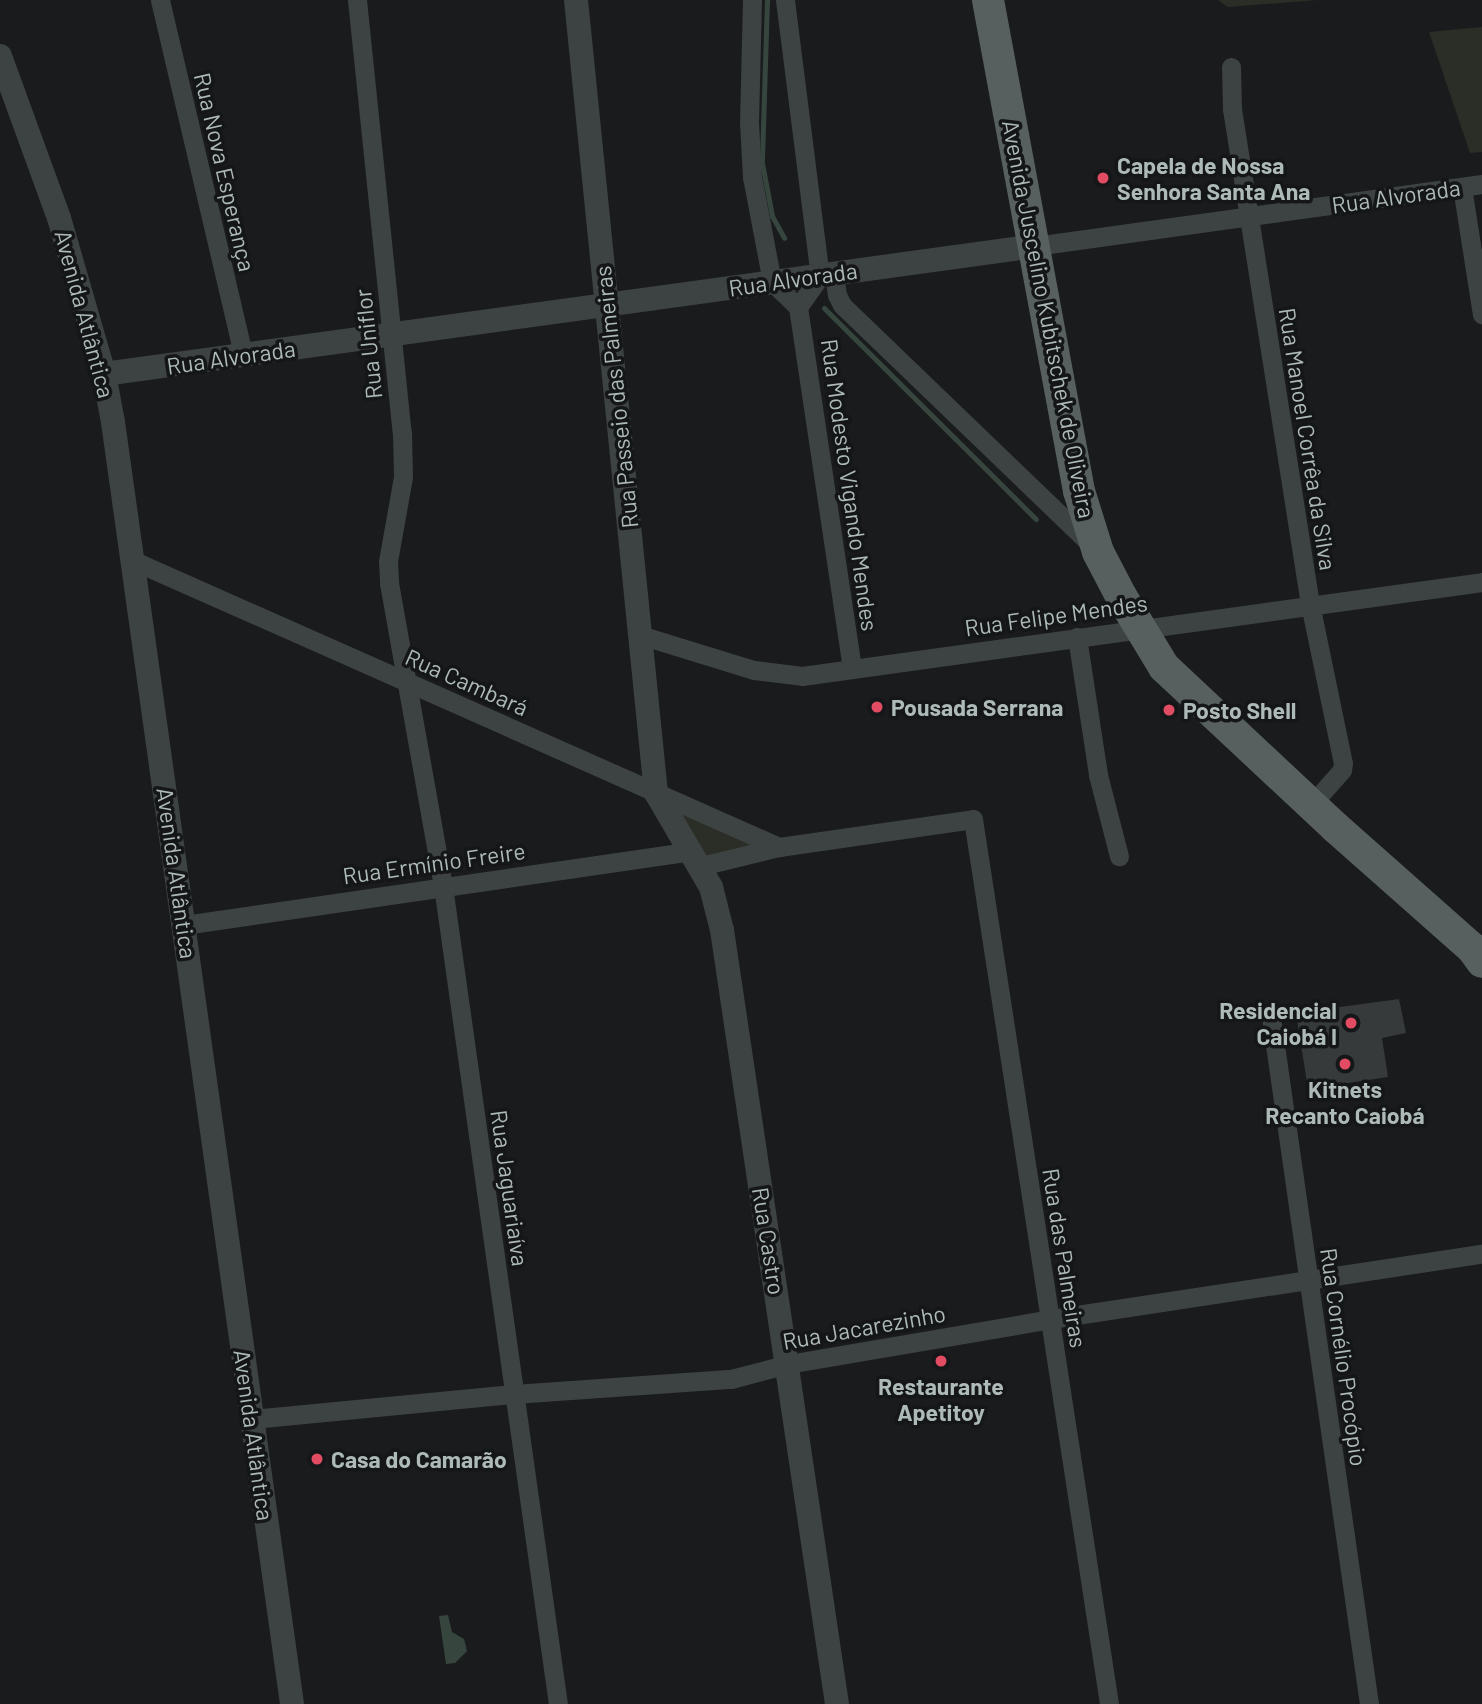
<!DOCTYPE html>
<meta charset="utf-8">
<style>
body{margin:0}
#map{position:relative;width:1482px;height:1704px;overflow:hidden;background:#1a1b1c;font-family:Barlow,sans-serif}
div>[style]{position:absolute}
.green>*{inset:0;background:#2b2e26}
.water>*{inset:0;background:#36463f}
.stream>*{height:5px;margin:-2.5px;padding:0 2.5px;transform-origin:2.5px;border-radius:2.5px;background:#36463f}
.building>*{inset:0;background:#373a3b}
.minor>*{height:19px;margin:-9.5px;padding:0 9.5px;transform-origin:9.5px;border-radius:9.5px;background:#3d4242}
.tertiary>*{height:24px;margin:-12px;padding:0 12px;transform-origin:12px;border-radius:12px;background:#3d4242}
.primary>*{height:32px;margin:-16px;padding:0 16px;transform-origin:16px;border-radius:16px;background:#575f5f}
.dots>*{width:19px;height:19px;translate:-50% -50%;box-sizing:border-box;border:4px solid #151617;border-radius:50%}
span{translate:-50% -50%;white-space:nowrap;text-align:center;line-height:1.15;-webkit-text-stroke:7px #151617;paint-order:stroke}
.poi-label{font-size:23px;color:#adbab8;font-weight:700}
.left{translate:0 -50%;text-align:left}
.right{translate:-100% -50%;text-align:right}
.street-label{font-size:23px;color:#adbab8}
</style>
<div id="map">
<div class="green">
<i style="clip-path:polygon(1218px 0,1318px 0,1228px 7px)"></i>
<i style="clip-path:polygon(1482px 27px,1482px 152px,1470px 153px,1429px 32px)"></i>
<i style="clip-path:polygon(676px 809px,753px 846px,705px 857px)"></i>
</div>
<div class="water">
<i style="clip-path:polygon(448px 1615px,452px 1632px,464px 1639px,467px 1651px,455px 1663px,446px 1664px,439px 1616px)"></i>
</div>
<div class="stream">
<i style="left:767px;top:0;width:163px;rotate:91.8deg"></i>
<i style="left:762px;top:163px;width:54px;rotate:79.3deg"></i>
<i style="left:772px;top:216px;width:25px;rotate:61deg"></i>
<i style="left:824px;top:308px;width:299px;rotate:44.9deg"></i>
</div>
<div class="building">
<i style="clip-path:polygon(1399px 999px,1406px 1033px,1382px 1038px,1388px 1077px,1308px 1089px,1296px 1013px)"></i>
</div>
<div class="minor">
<i style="left:160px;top:0;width:365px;rotate:76.8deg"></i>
<i style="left:357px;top:0;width:434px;rotate:84.1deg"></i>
<i style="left:402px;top:432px;width:45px;rotate:88.7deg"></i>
<i style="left:403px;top:477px;width:85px;rotate:100.1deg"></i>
<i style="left:388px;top:561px;width:22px;rotate:87deg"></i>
<i style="left:389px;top:583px;width:308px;rotate:79.9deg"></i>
<i style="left:443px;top:886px;width:826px;rotate:82deg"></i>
<i style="left:752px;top:0;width:122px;rotate:91.4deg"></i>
<i style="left:749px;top:122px;width:55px;rotate:86.9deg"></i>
<i style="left:752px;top:177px;width:107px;rotate:79.2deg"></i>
<i style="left:772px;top:282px;width:36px;rotate:44deg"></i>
<i style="left:798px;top:307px;width:366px;rotate:81.5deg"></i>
<i style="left:785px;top:0;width:278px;rotate:82.8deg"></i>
<i style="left:820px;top:276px;width:38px;rotate:125deg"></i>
<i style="left:1231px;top:67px;width:42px;rotate:88.6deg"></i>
<i style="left:1232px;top:109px;width:501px;rotate:81.05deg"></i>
<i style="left:1310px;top:604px;width:162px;rotate:78.3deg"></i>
<i style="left:1343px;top:763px;width:7px;rotate:98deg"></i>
<i style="left:1342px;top:770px;width:47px;rotate:131.5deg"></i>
<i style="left:1462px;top:187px;width:129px;rotate:81.1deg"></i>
<i style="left:1035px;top:246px;width:451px;rotate:-7.9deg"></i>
<i style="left:834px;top:274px;width:21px;rotate:82deg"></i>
<i style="left:837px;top:295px;width:11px;rotate:63deg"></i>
<i style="left:842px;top:305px;width:347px;rotate:43.9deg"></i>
<i style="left:134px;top:561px;width:706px;rotate:23.91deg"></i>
<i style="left:640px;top:635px;width:119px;rotate:17.1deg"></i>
<i style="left:754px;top:670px;width:48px;rotate:7.1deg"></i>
<i style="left:802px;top:676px;width:686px;rotate:-7.87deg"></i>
<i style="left:1077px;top:637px;width:140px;rotate:81.3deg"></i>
<i style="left:1098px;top:775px;width:84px;rotate:75.5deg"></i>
<i style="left:701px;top:866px;width:80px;rotate:-13.7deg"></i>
<i style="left:779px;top:847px;width:196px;rotate:-8.2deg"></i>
<i style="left:973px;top:819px;width:895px;rotate:81.26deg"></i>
<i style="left:184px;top:925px;width:513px;rotate:-8.29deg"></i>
<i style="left:1271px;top:1017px;width:694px;rotate:81.88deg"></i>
<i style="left:252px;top:1419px;width:263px;rotate:-5.5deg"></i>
<i style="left:514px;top:1394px;width:218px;rotate:-4deg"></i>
<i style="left:731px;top:1379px;width:59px;rotate:-14.7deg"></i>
<i style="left:788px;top:1364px;width:266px;rotate:-9.7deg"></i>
<i style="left:1050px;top:1319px;width:437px;rotate:-8.6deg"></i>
</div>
<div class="tertiary">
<i style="left:576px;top:0;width:797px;rotate:84.24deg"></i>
<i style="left:656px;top:793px;width:109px;rotate:59.7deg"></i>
<i style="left:711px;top:887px;width:44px;rotate:75.7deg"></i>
<i style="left:722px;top:930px;width:782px;rotate:81.55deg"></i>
<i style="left:0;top:56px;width:172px;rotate:70deg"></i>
<i style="left:59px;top:218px;width:162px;rotate:73.9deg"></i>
<i style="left:104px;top:374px;width:49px;rotate:79.4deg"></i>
<i style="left:113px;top:422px;width:1294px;rotate:82.05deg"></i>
<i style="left:104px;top:374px;width:940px;rotate:-7.83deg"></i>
</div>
<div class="primary">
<i style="left:988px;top:0;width:499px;rotate:79.5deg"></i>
<i style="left:1079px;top:491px;width:64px;rotate:72.7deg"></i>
<i style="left:1098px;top:552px;width:50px;rotate:62.4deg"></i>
<i style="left:1121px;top:596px;width:83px;rotate:58.8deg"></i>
<i style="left:1164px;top:667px;width:234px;rotate:43.1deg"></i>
<i style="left:1335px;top:827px;width:183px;rotate:41.5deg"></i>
<i style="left:1472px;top:948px;width:17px;rotate:54deg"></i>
</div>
<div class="dots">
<i style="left:1103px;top:178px;background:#e14c63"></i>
<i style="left:877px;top:707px;background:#e14c63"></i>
<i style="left:1169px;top:710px;background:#e14c63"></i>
<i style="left:1351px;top:1023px;background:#e14c63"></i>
<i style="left:1345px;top:1064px;background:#e14c63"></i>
<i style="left:941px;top:1361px;background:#e14c63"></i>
<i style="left:317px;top:1459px;background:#e14c63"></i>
</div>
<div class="poi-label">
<span class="left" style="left:1117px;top:178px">Capela de Nossa<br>Senhora Santa Ana</span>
<span class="left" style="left:891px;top:707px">Pousada Serrana</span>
<span class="left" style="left:1183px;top:710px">Posto Shell</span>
<span class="right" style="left:1337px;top:1023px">Residencial<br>Caiobá I</span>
<span style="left:1345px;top:1102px">Kitnets<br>Recanto Caiobá</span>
<span style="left:941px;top:1399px">Restaurante<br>Apetitoy</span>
<span class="left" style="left:331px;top:1459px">Casa do Camarão</span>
</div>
<div class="street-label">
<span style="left:225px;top:172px;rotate:77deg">Rua Nova Esperança</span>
<span style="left:1396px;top:196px;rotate:-8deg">Rua Alvorada</span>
<span style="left:793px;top:279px;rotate:-8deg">Rua Alvorada</span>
<span style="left:85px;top:314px;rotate:75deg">Avenida Atlântica</span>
<span style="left:1049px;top:319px;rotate:79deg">Avenida Juscelino Kubitschek de Oliveira</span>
<span style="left:368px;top:344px;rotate:-96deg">Rua Uniflor</span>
<span style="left:231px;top:357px;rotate:-8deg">Rua Alvorada</span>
<span style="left:616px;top:397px;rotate:-96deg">Rua Passeio das Palmeiras</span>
<span style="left:1308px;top:439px;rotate:81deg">Rua Manoel Corrêa da Silva</span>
<span style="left:850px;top:485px;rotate:82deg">Rua Modesto Vigando Mendes</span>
<span style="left:1056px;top:615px;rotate:-8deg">Rua Felipe Mendes</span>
<span style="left:467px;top:682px;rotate:24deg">Rua Cambará</span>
<span style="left:434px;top:863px;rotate:-8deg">Rua Ermínio Freire</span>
<span style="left:177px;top:873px;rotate:82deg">Avenida Atlântica</span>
<span style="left:510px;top:1188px;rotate:82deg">Rua Jaguariaíva</span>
<span style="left:769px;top:1241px;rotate:81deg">Rua Castro</span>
<span style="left:1065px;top:1258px;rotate:81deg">Rua das Palmeiras</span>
<span style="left:864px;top:1327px;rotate:-10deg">Rua Jacarezinho</span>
<span style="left:1344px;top:1357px;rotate:82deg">Rua Cornélio Procópio</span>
<span style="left:254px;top:1435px;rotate:82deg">Avenida Atlântica</span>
</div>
</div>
